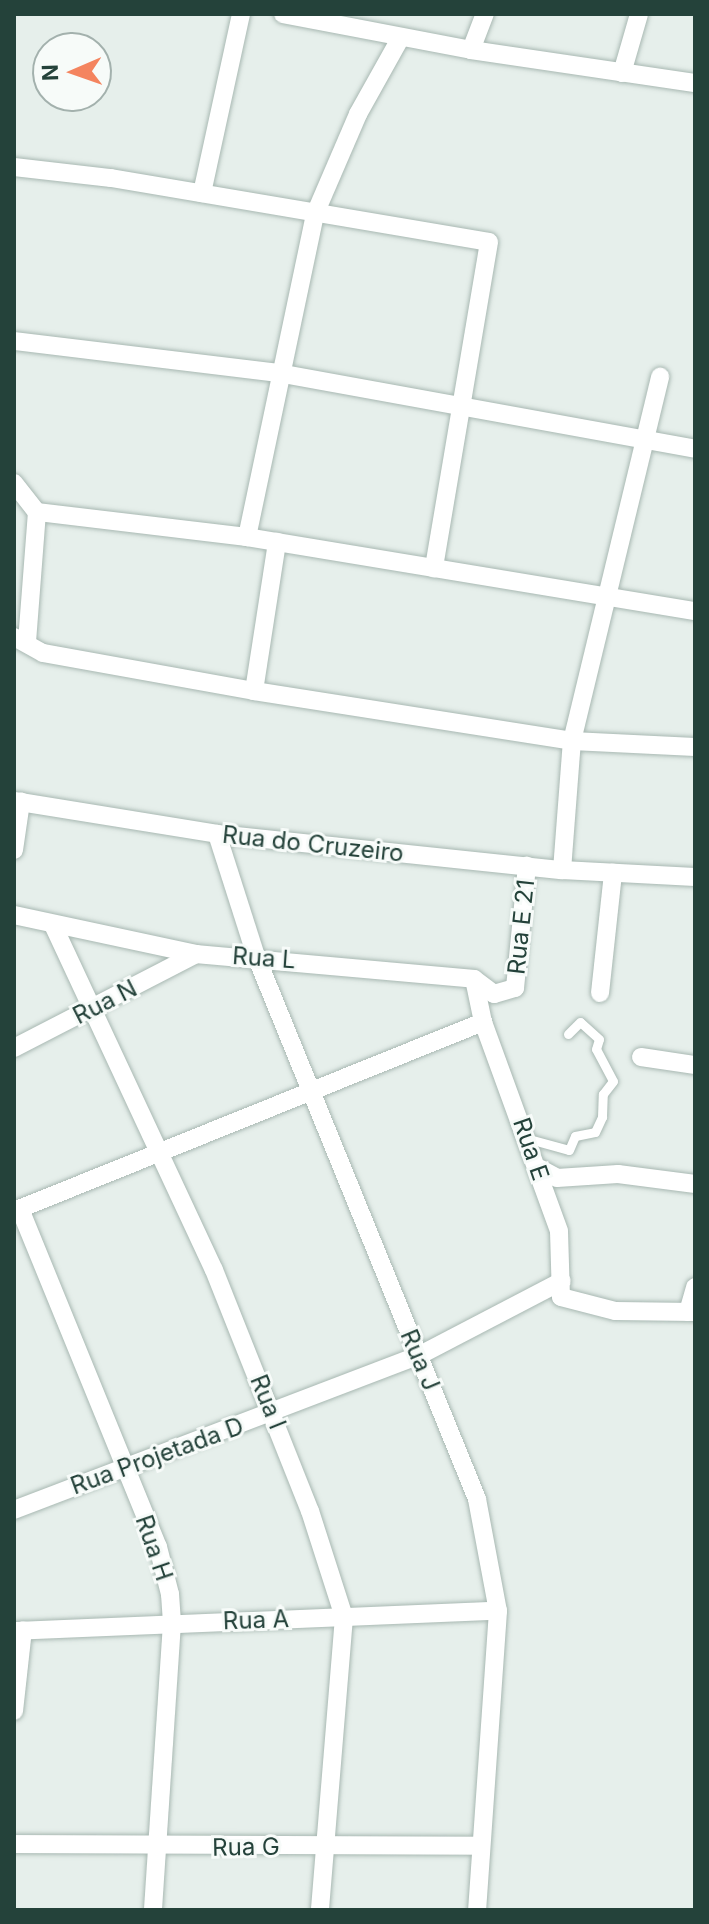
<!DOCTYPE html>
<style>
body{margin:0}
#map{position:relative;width:709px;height:1924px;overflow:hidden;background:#e6efeb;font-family:Inter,sans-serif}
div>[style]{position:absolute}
.roads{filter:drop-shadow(0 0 2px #a8b8b2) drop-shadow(0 0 2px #a8b8b2)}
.service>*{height:9px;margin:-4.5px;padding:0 4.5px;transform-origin:4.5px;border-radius:4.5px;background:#fff}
.minor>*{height:18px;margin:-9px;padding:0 9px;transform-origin:9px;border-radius:9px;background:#fff}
span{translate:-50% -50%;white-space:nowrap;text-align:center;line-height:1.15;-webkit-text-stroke:6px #f7fbf9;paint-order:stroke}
.street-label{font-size:24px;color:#24423a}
.frame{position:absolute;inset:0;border:16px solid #24423a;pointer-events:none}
.north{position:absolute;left:32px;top:32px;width:80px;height:80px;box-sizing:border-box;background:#f7fbf9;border:2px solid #a3b1ad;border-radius:50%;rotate:268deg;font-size:22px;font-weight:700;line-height:32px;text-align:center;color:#24423a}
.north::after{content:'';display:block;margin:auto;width:28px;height:36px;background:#f4845f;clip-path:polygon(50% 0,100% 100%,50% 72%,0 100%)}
</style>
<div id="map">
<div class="roads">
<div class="service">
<i style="left:529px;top:1139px;width:41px;rotate:15.4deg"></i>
<i style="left:569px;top:1150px;width:15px;rotate:-67deg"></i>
<i style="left:575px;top:1136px;width:20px;rotate:-11deg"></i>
<i style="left:595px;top:1132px;width:17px;rotate:-65deg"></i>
<i style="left:602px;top:1117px;width:23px;rotate:-88deg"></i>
<i style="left:603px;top:1094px;width:16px;rotate:-52deg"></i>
<i style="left:613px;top:1081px;width:36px;rotate:-118deg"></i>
<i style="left:596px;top:1049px;width:10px;rotate:-73deg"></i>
<i style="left:599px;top:1039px;width:25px;rotate:-138deg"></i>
<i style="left:580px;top:1022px;width:17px;rotate:135deg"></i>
</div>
<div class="minor">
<i style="left:283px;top:14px;width:191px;rotate:10.8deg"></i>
<i style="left:471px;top:50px;width:226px;rotate:8.4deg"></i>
<i style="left:471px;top:50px;width:39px;rotate:-69deg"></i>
<i style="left:622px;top:73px;width:61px;rotate:-73.9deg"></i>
<i style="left:14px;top:167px;width:98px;rotate:6.5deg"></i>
<i style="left:111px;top:178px;width:383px;rotate:9.6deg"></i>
<i style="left:489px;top:242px;width:331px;rotate:99.6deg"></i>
<i style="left:202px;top:193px;width:183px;rotate:-77.7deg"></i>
<i style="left:14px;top:341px;width:266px;rotate:6.9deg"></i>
<i style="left:278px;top:373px;width:424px;rotate:10.3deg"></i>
<i style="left:14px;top:483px;width:37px;rotate:52deg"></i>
<i style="left:37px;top:512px;width:130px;rotate:94.4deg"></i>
<i style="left:37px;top:512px;width:211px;rotate:6.8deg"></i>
<i style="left:247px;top:537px;width:454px;rotate:9.4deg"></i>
<i style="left:247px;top:537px;width:330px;rotate:-78.1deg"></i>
<i style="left:315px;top:214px;width:109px;rotate:-66.7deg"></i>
<i style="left:358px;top:114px;width:88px;rotate:-60.8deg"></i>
<i style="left:14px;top:637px;width:33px;rotate:29deg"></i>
<i style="left:43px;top:653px;width:214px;rotate:10.2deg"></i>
<i style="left:254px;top:691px;width:322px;rotate:8.9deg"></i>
<i style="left:572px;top:741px;width:123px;rotate:2.8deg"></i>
<i style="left:254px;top:691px;width:151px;rotate:-81.2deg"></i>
<i style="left:14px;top:801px;width:206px;rotate:9.2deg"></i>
<i style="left:217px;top:834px;width:347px;rotate:6deg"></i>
<i style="left:562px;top:870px;width:133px;rotate:3deg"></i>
<i style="left:217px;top:834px;width:128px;rotate:72.3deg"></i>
<i style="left:256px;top:956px;width:586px;rotate:67.85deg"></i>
<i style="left:477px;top:1499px;width:114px;rotate:79.4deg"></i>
<i style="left:498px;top:1611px;width:300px;rotate:94deg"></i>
<i style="left:14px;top:850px;width:49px;rotate:-81.7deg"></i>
<i style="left:562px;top:870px;width:129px;rotate:-85.6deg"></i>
<i style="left:572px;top:741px;width:375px;rotate:-76.4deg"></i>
<i style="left:14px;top:915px;width:186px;rotate:12.1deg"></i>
<i style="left:196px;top:954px;width:279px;rotate:5.1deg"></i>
<i style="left:54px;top:927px;width:378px;rotate:65deg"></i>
<i style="left:214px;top:1270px;width:259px;rotate:68.3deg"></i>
<i style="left:310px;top:1511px;width:111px;rotate:72.2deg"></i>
<i style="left:344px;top:1617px;width:294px;rotate:94.7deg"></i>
<i style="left:474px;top:979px;width:44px;rotate:78.2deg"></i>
<i style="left:483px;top:1022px;width:222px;rotate:70deg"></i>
<i style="left:559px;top:1231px;width:66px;rotate:88.3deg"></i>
<i style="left:561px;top:1297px;width:56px;rotate:14.5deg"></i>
<i style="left:615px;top:1311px;width:80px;rotate:0.7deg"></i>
<i style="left:474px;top:979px;width:25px;rotate:37deg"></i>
<i style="left:494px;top:994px;width:22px;rotate:-16deg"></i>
<i style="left:515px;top:988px;width:123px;rotate:-84.4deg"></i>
<i style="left:600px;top:993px;width:121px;rotate:-83.8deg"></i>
<i style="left:14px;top:1048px;width:205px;rotate:-27.3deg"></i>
<i style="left:641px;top:1057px;width:55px;rotate:8.4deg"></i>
<i style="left:541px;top:1169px;width:18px;rotate:29deg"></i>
<i style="left:557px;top:1178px;width:61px;rotate:-3.8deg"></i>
<i style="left:618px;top:1174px;width:78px;rotate:7.4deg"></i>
<i style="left:20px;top:1209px;width:365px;rotate:67.8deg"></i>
<i style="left:158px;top:1547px;width:49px;rotate:75.7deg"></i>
<i style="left:170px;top:1594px;width:29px;rotate:86deg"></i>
<i style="left:172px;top:1623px;width:288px;rotate:93.8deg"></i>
<i style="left:14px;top:1211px;width:506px;rotate:-21.95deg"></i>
<i style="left:688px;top:1312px;width:26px;rotate:-74deg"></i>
<i style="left:14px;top:1510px;width:432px;rotate:-20.9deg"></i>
<i style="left:418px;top:1356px;width:162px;rotate:-27.5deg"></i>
<i style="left:14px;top:1631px;width:484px;rotate:-2.4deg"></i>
<i style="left:14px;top:1711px;width:81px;rotate:-83.7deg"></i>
<i style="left:14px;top:1844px;width:464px;rotate:0.2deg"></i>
</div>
</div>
<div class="street-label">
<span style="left:313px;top:844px;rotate:6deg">Rua do Cruzeiro</span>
<span style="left:521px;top:927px;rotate:-84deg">Rua E 21</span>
<span style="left:264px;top:958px;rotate:4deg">Rua L</span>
<span style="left:105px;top:1002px;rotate:-27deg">Rua N</span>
<span style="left:531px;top:1149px;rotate:71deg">Rua E</span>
<span style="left:420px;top:1360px;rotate:67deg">Rua J</span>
<span style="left:268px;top:1402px;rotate:68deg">Rua I</span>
<span style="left:157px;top:1456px;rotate:-20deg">Rua Projetada D</span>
<span style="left:154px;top:1548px;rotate:71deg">Rua H</span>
<span style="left:256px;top:1620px;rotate:-2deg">Rua A</span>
<span style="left:246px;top:1847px;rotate:-1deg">Rua G</span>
</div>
<div class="frame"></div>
<div class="north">N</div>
</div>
